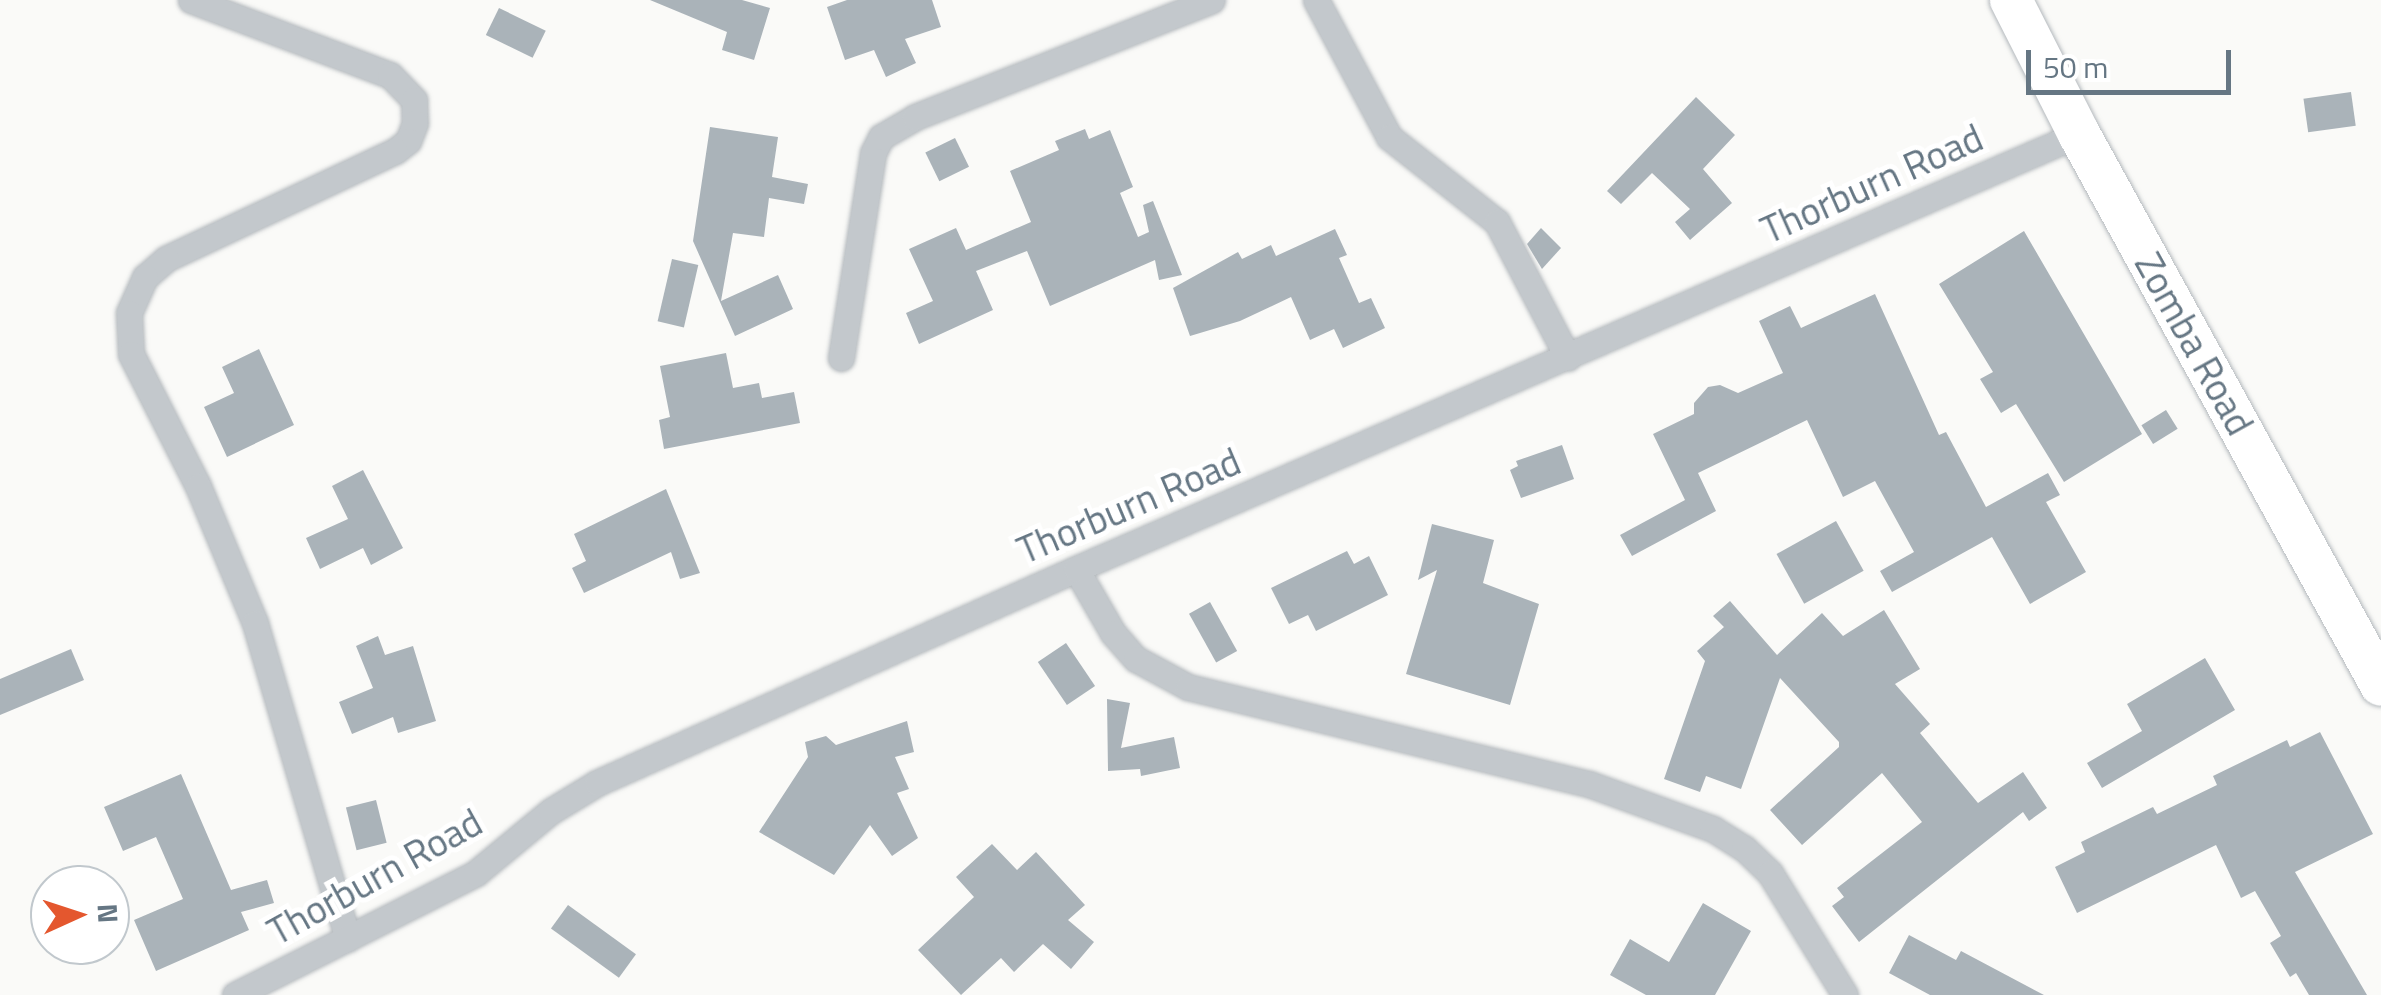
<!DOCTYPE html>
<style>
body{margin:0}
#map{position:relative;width:2381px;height:995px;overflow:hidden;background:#fafaf8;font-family:"Titillium Web",sans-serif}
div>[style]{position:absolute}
.building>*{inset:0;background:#aab3b9;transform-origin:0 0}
.roads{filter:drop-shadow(0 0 2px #b4b9bd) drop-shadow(0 0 2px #b4b9bd)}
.minor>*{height:25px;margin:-12.5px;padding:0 12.5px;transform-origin:12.5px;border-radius:12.5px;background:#c3c8cc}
.trunk>*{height:42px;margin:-21px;padding:0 21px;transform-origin:21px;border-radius:21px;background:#fff}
span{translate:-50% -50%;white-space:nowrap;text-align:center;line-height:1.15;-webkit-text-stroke:10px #fff;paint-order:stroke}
.street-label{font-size:38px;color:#657683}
.north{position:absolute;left:30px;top:865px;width:100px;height:100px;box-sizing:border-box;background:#fff;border:2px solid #c1c8cd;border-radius:50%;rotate:87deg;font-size:28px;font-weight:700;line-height:40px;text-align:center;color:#657683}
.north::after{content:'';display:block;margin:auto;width:35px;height:45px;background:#e4572e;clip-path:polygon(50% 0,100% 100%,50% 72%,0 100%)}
.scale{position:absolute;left:2026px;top:50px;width:205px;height:45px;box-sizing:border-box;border:5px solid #657683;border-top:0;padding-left:12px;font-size:30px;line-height:35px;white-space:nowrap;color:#657683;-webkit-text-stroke:8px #fff;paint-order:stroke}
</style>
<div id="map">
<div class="building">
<i style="clip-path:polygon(650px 0,742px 0,770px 8px,754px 60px,722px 50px,727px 32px)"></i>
<i style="clip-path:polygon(847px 0,932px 0,941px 27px,905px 39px,916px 63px,886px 77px,874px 50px,845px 60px,827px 7px)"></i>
<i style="left:499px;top:8px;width:52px;height:30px;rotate:26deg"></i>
<i style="left:2351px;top:92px;width:34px;height:48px;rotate:82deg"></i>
<i style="clip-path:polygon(1696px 97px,1735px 135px,1703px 169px,1732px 203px,1690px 240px,1675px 222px,1690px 209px,1652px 173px,1621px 204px,1607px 191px)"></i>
<i style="clip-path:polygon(710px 127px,778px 137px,772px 177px,808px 184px,804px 204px,769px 198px,764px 237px,733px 233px,721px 301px,778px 275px,793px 309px,735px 336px,693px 241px)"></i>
<i style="clip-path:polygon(1085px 129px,1089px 139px,1110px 130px,1133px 187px,1120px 193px,1138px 237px,1149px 232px,1143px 205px,1153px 201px,1182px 275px,1159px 280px,1155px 260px,1050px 306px,1027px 251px,976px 271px,993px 310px,919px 344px,906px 313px,933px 301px,909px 249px,956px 228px,966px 250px,1031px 222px,1010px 171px,1059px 150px,1055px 141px)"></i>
<i style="left:955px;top:138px;width:32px;height:33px;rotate:64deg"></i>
<i style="clip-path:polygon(1541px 228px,1561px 248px,1542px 269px,1527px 244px)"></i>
<i style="clip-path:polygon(1335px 229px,1347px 255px,1339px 258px,1359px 303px,1371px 298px,1385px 328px,1343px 348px,1334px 329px,1310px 340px,1291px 297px,1240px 321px,1190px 336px,1173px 288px,1238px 252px,1242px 259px,1271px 245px,1276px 256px)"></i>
<i style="clip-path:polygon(2024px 231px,2142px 434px,2064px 482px,2016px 404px,2001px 413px,1980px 379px,1993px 372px,1939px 284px)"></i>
<i style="left:672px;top:259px;width:27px;height:64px;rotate:13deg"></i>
<i style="clip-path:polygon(1875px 294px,1939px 435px,1946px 432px,1986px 507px,2048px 473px,2060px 495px,2046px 502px,2086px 572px,2030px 604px,1992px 537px,1892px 592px,1880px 571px,1914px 552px,1875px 481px,1843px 497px,1807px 420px,1698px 473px,1716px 511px,1632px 556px,1620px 535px,1685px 500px,1653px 434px,1694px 414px,1694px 403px,1708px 387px,1720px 385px,1738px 393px,1783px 373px,1759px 321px,1790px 306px,1801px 328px)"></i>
<i style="clip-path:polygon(259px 349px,294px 425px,227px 457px,204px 407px,234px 393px,222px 367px)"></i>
<i style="clip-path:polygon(726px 353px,733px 388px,759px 383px,762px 398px,794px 392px,800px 423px,664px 449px,659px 420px,670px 417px,660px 366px)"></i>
<i style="left:2166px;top:410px;width:22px;height:29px;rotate:58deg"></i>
<i style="clip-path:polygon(1562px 445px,1574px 479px,1521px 498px,1510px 470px,1518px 466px,1516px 461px)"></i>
<i style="clip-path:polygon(363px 470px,403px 548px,371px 565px,363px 548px,320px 569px,306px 538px,348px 519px,332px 486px)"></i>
<i style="clip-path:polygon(666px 489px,700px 573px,680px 579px,671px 552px,584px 593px,572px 568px,586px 561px,574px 534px)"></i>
<i style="left:1836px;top:521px;width:57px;height:68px;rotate:61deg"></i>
<i style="clip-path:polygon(1432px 524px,1494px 540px,1483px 583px,1539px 604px,1510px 705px,1406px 674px,1437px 570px,1418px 580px)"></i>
<i style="clip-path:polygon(1347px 551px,1354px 564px,1369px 556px,1388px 595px,1316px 631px,1308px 615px,1289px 624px,1271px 588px)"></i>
<i style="clip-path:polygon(1730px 601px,1777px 655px,1822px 613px,1843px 636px,1884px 610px,1920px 669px,1895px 684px,1930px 724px,1920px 733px,1978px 803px,2023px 772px,2047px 808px,2029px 821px,2023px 812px,1859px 942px,1832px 906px,1844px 897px,1837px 888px,1922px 822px,1882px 773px,1802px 845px,1770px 810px,1839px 747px,1839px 742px,1780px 678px,1741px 789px,1706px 776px,1700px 792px,1664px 779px,1705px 661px,1697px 651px,1724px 627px,1713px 616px)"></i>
<i style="left:1210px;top:602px;width:56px;height:24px;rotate:61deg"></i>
<i style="clip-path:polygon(378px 636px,385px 655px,413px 646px,436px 721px,398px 733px,393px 717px,352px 734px,339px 702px,373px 688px,356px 646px)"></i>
<i style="left:1066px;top:643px;width:52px;height:34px;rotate:56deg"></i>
<i style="clip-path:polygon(71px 649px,84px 680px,0 715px,0 679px)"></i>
<i style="clip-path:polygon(2205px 658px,2235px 710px,2102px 788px,2087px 763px,2142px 731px,2127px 704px)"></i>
<i style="clip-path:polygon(1107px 699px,1130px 703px,1121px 748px,1174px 737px,1180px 768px,1141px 776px,1140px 769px,1108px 771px)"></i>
<i style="clip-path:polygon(907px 721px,914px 752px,895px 757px,909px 789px,897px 793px,918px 838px,892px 856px,870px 825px,834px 875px,759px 832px,808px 757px,805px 742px,826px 736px,836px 745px)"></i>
<i style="clip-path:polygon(2320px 732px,2373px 834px,2295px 872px,2367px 995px,2309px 995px,2296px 973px,2290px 977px,2270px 943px,2281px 936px,2255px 891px,2241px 898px,2216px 845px,2077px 913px,2055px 867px,2085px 852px,2081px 842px,2153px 807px,2157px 814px,2217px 785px,2213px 776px,2287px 740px,2290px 747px)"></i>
<i style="clip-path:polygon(181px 774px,231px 890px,267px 880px,274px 903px,241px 912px,249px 930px,156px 971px,134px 920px,183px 899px,156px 837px,123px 851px,104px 807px)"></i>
<i style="left:376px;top:800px;width:44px;height:31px;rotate:76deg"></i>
<i style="clip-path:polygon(992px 844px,1017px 870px,1036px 852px,1085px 905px,1068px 920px,1094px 942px,1071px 969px,1043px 944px,1014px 972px,1001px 958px,961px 995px,918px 950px,974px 897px,956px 877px)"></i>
<i style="clip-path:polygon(1703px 903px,1751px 931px,1715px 995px,1646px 995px,1610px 975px,1630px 939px,1669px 962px)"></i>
<i style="left:568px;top:905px;width:84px;height:29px;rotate:36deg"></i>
<i style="clip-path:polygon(1909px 935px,1956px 960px,1961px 951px,2044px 995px,1930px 995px,1889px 973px)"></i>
</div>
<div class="roads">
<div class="minor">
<i style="left:191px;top:0;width:213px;rotate:20.7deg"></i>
<i style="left:390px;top:75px;width:35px;rotate:46deg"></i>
<i style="left:414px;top:100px;width:23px;rotate:88deg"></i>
<i style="left:415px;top:123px;width:19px;rotate:111deg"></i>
<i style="left:408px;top:141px;width:16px;rotate:142deg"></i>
<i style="left:395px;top:151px;width:253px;rotate:154.8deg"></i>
<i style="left:166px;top:259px;width:28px;rotate:139deg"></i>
<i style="left:145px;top:277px;width:39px;rotate:114deg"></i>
<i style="left:129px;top:313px;width:41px;rotate:87.2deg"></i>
<i style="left:131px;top:354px;width:148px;rotate:63.1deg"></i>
<i style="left:198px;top:486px;width:148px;rotate:67.4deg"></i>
<i style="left:255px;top:623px;width:329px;rotate:73.6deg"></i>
<i style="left:1316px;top:0;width:155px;rotate:61.9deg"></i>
<i style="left:1389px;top:137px;width:137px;rotate:38.2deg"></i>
<i style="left:1497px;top:222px;width:153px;rotate:62.4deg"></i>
<i style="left:841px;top:358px;width:207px;rotate:-81.1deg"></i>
<i style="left:873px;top:153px;width:18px;rotate:-63deg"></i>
<i style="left:881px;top:137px;width:39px;rotate:-30deg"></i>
<i style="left:915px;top:117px;width:319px;rotate:-21.5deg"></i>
<i style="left:1076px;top:569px;width:74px;rotate:60deg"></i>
<i style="left:1113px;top:633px;width:35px;rotate:49deg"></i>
<i style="left:1136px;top:659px;width:59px;rotate:28.3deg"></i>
<i style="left:1188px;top:687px;width:413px;rotate:13.6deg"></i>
<i style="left:1589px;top:784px;width:132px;rotate:19.9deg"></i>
<i style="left:1713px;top:829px;width:36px;rotate:32deg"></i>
<i style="left:1744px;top:848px;width:36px;rotate:44deg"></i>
<i style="left:1770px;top:873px;width:143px;rotate:58.4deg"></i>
<i style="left:235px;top:995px;width:270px;rotate:-26.8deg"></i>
<i style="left:476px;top:873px;width:97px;rotate:-39.6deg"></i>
<i style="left:551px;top:811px;width:54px;rotate:-31.3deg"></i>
<i style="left:597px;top:783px;width:525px;rotate:-24.07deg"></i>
<i style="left:1076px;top:569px;width:1093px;rotate:-23.45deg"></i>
</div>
<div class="trunk">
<i style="left:2011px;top:0;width:150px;rotate:63.1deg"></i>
<i style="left:2079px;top:134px;width:628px;rotate:61.27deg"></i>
</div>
</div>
<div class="street-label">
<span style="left:1872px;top:184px;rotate:-24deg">Thorburn Road</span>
<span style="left:2194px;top:344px;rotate:61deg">Zomba Road</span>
<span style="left:1129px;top:506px;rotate:-23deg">Thorburn Road</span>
<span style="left:375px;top:877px;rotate:-29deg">Thorburn Road</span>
</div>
<div class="north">N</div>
<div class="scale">50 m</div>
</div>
